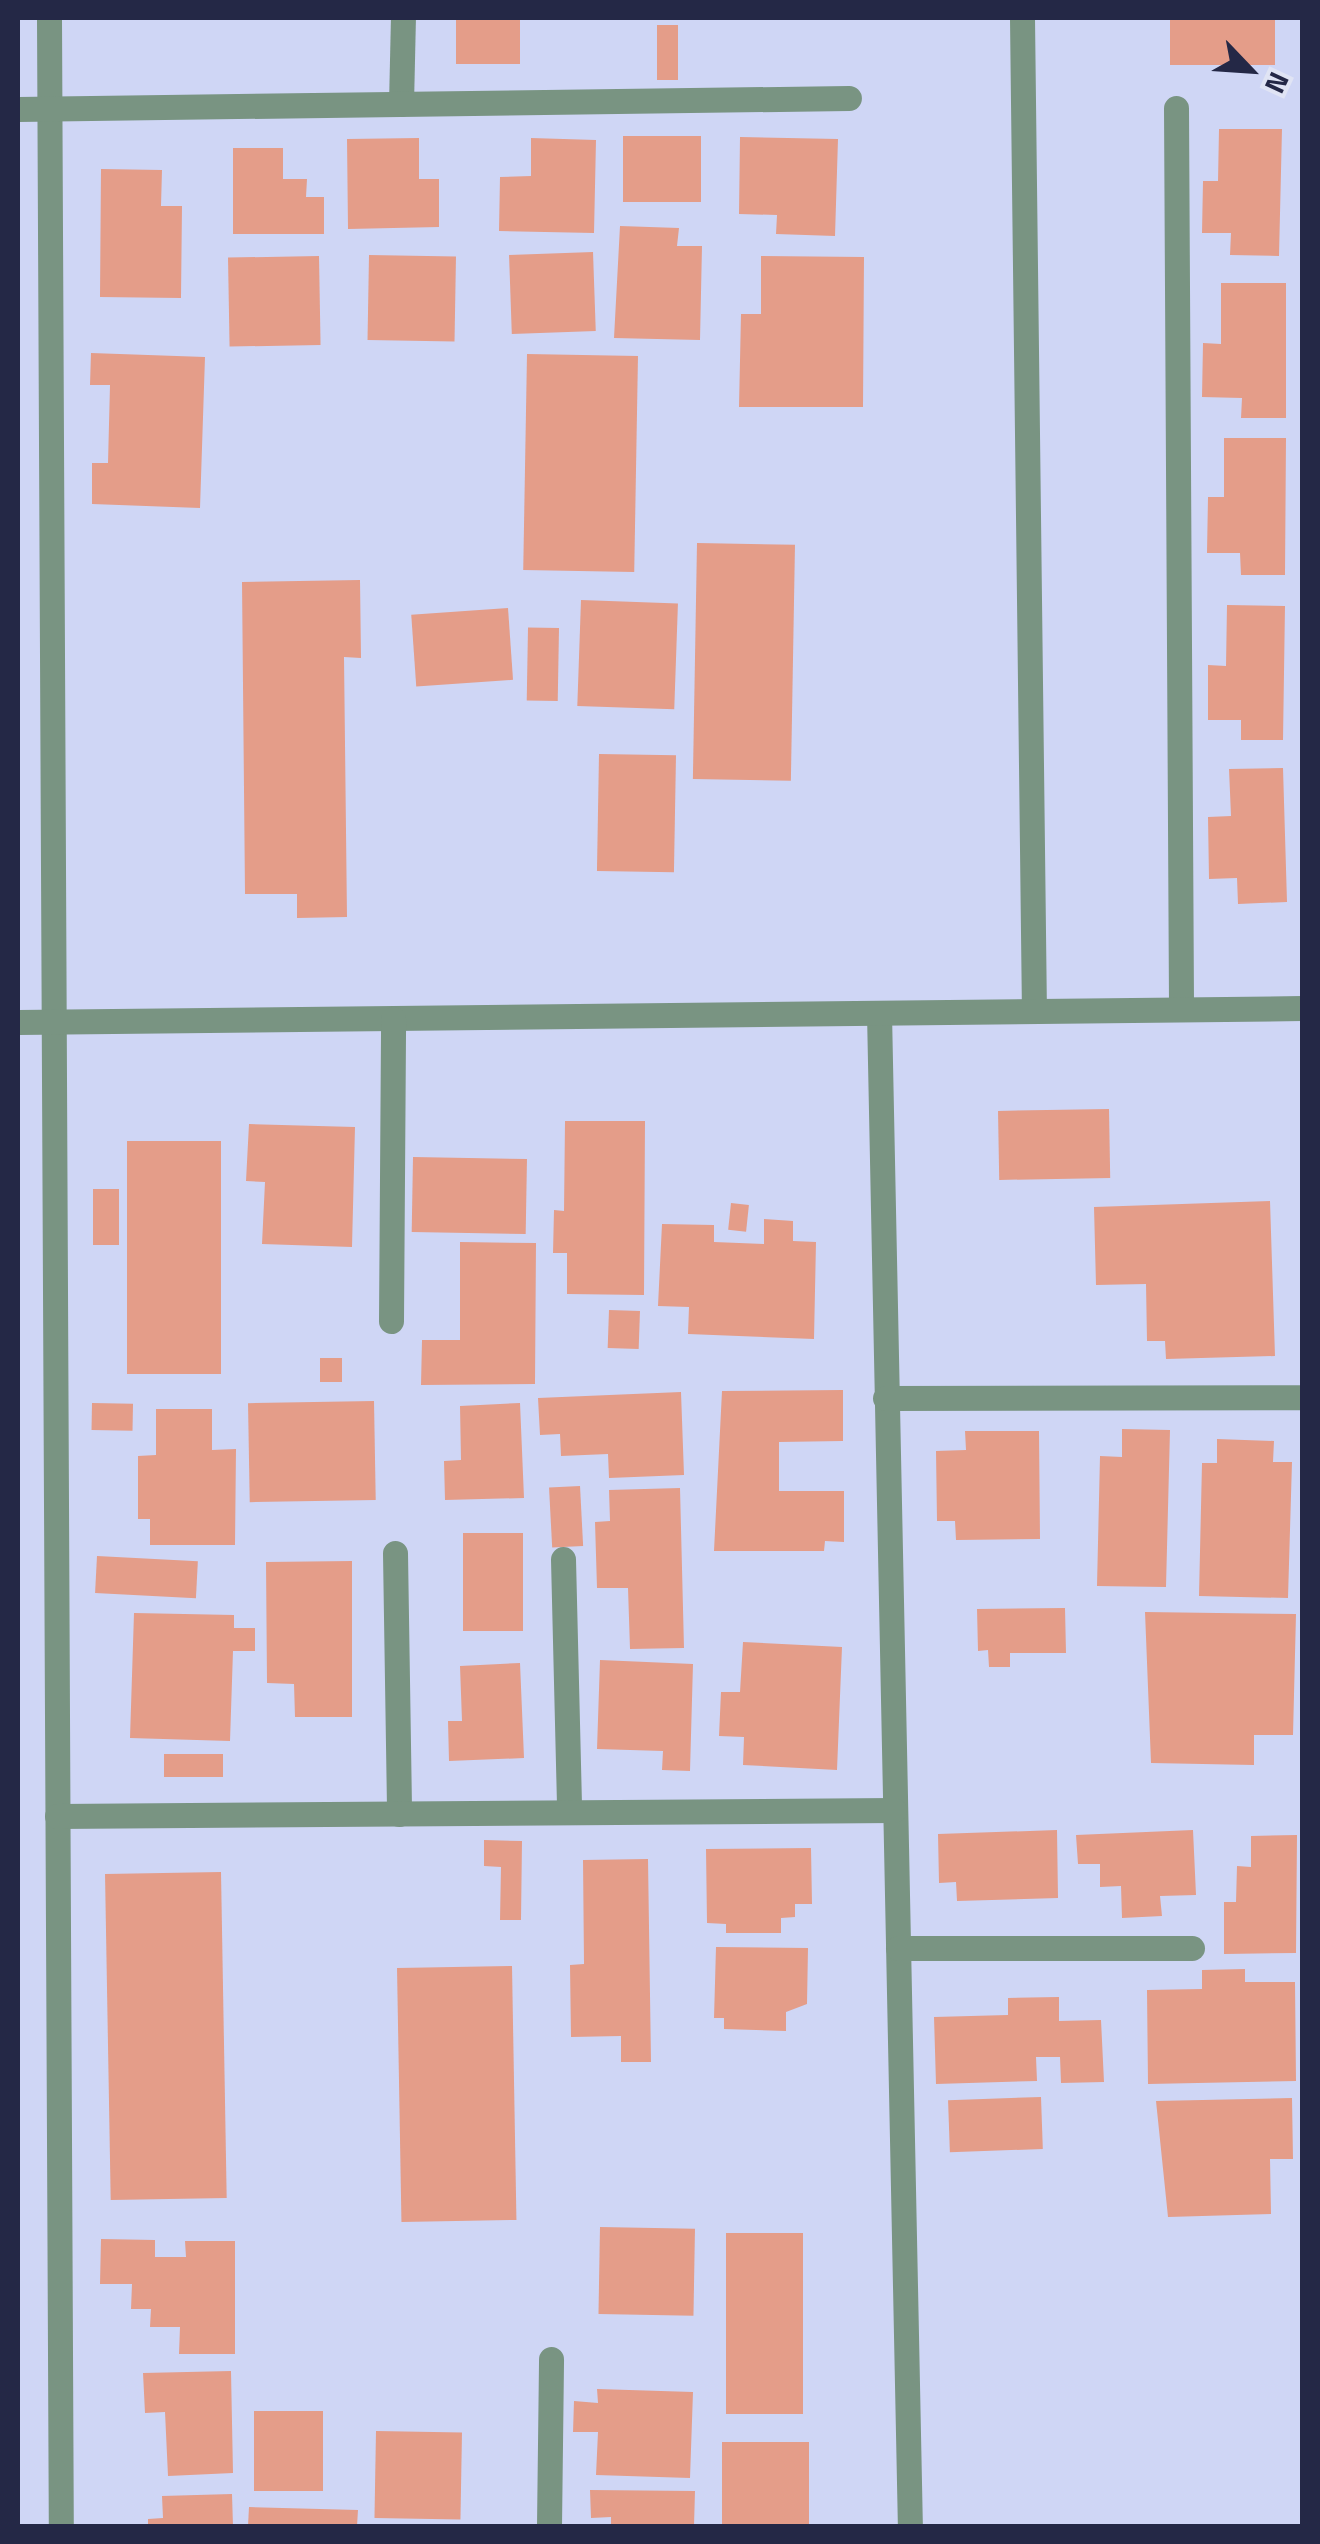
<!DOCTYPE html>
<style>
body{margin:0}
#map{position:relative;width:1320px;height:2544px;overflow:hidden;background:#cfd6f5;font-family:"Titillium Web",sans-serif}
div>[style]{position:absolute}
.building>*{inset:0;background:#e49d89;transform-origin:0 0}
.minor>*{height:25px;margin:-12.5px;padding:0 12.5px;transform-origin:12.5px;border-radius:12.5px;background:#799482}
span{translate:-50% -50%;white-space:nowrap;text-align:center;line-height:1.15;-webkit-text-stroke:8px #e0e4f4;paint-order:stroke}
.frame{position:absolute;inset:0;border:20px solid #242846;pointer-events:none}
.north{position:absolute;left:1200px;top:20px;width:100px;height:100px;-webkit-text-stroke:8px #e0e4f4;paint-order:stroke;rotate:115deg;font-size:28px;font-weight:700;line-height:40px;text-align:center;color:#242846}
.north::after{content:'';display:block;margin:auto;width:35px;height:45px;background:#242846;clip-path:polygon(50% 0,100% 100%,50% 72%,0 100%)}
</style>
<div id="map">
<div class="building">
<i style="left:456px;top:18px;width:64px;height:46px"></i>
<i style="left:1170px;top:18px;width:105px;height:47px"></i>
<i style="left:657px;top:25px;width:21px;height:55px"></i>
<i style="clip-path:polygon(1219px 129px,1282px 129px,1279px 256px,1230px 255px,1231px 233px,1202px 233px,1203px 181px,1218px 181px)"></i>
<i style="left:701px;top:136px;width:66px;height:78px;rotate:90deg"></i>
<i style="clip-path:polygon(740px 137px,838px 139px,835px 236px,776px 234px,777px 215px,739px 214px)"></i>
<i style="clip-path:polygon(419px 138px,419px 179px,439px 179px,439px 227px,348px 229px,347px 139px)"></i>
<i style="clip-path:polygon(531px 138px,596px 140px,594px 233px,499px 231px,500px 177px,531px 176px)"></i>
<i style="clip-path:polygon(233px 148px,283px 148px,283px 179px,307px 179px,306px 197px,324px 197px,324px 234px,233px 234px)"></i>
<i style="clip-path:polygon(101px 169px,162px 170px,161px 206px,182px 206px,181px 298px,100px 297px)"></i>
<i style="clip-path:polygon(620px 226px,679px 228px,677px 246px,702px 246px,700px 340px,614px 338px)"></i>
<i style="left:593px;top:252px;width:79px;height:84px;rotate:88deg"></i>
<i style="left:369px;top:255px;width:87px;height:85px;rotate:1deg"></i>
<i style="left:319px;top:256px;width:89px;height:91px;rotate:89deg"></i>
<i style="clip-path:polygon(761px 256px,864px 257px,863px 407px,739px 407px,741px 314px,761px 314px)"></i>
<i style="clip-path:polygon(1221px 283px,1286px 283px,1286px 418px,1241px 418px,1242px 398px,1202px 397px,1203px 343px,1221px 344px)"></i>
<i style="clip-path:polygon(91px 353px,205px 357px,200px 508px,92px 504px,92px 463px,108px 463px,110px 385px,90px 385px)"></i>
<i style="left:527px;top:354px;width:111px;height:216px;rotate:1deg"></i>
<i style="clip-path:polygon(1224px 438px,1286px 438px,1285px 575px,1241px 575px,1240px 553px,1207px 553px,1208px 497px,1224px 497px)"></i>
<i style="left:697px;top:543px;width:98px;height:236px;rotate:1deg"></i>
<i style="clip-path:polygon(360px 580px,361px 658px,344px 657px,347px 917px,297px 918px,297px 894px,245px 894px,242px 582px)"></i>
<i style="left:581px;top:600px;width:97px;height:106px;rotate:2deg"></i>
<i style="clip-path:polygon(1227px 605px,1285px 606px,1283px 740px,1241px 740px,1241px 720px,1208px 720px,1208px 665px,1226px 666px)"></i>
<i style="left:508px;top:608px;width:72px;height:97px;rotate:86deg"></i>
<i style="left:559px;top:628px;width:73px;height:31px;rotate:91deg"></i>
<i style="left:599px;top:754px;width:77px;height:117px;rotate:1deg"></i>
<i style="clip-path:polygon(1283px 768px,1287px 902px,1238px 904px,1237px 878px,1209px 879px,1208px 817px,1231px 816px,1229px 769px)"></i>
<i style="left:1109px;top:1109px;width:69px;height:111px;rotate:89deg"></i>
<i style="clip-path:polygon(565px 1121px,645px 1121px,644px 1295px,567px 1294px,567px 1253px,553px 1253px,554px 1210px,564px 1211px)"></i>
<i style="clip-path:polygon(249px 1124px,355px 1127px,352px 1247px,262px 1244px,265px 1182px,246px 1181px)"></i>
<i style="left:221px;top:1141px;width:233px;height:94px;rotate:90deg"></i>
<i style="left:413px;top:1157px;width:114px;height:75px;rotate:1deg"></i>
<i style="left:93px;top:1189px;width:26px;height:56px"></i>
<i style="clip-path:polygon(1270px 1201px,1275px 1356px,1166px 1359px,1165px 1341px,1147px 1341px,1146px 1284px,1096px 1285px,1094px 1207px)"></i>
<i style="left:731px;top:1203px;width:18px;height:27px;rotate:6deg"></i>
<i style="clip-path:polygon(764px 1219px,793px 1221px,793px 1241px,816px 1242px,814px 1339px,688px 1334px,689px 1307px,658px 1306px,662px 1224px,714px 1225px,714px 1242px,764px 1244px)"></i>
<i style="clip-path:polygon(460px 1242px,536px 1243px,535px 1384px,421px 1385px,422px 1340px,460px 1340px)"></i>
<i style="left:609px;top:1310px;width:31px;height:38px;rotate:2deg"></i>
<i style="left:320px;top:1358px;width:22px;height:24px"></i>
<i style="clip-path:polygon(843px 1390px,843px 1441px,779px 1442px,779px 1491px,844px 1491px,844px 1542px,825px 1541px,824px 1551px,714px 1551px,722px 1391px)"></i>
<i style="clip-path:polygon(681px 1392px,684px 1475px,609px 1478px,608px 1454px,561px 1456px,560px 1434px,540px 1435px,538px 1398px)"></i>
<i style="left:374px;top:1401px;width:99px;height:126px;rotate:89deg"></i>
<i style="left:92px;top:1403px;width:41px;height:27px;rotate:1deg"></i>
<i style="clip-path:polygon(520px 1403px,524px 1498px,445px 1500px,444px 1461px,461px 1460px,460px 1406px)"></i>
<i style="clip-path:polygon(156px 1409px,212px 1409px,212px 1450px,236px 1449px,235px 1545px,150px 1545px,150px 1519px,138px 1519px,138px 1456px,156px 1455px)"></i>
<i style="clip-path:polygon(1122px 1429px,1170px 1430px,1166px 1587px,1097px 1586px,1100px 1456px,1122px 1457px)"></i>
<i style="clip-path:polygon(965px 1431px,1039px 1431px,1040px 1539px,956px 1540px,955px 1521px,937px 1521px,936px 1451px,966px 1450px)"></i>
<i style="clip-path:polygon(1217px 1439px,1274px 1441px,1273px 1462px,1292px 1462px,1288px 1598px,1199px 1596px,1202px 1463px,1217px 1463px)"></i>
<i style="left:580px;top:1486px;width:60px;height:31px;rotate:87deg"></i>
<i style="clip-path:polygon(680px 1488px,684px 1648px,630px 1649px,628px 1588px,597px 1588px,595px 1522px,610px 1521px,609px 1490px)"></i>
<i style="left:463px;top:1533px;width:60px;height:98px"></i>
<i style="left:97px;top:1556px;width:101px;height:37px;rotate:3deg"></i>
<i style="clip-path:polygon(352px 1561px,352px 1717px,295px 1717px,294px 1684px,267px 1683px,266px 1562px)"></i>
<i style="clip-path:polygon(1065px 1608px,1066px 1653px,1010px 1653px,1010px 1667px,989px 1667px,988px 1650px,978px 1651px,977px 1609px)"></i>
<i style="clip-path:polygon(1145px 1612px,1296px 1614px,1293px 1735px,1254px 1735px,1254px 1765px,1151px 1763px)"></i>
<i style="clip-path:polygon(134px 1613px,234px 1615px,234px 1628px,255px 1628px,255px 1651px,233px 1651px,230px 1741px,130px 1738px)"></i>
<i style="clip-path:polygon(743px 1642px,842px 1647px,837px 1770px,743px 1765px,744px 1737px,719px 1736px,721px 1692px,740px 1692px)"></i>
<i style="clip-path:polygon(600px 1660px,693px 1664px,690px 1771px,662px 1770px,663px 1751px,597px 1749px)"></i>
<i style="clip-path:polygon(520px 1663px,524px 1758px,449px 1761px,448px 1721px,462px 1721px,460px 1666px)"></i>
<i style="left:164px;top:1754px;width:59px;height:23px"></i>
<i style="clip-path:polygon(1057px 1830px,1058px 1898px,957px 1901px,956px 1882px,939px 1883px,938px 1834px)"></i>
<i style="clip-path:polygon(1193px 1830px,1196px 1895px,1160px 1896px,1162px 1916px,1122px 1918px,1121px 1886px,1100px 1887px,1100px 1864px,1078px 1864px,1076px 1835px)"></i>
<i style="clip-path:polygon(1297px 1835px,1296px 1953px,1224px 1954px,1224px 1902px,1236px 1902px,1237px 1866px,1251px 1867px,1251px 1836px)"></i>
<i style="clip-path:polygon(484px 1840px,522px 1841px,521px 1920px,500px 1920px,501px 1867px,484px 1866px)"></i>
<i style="clip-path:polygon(811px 1848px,812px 1904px,795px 1904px,795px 1917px,781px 1918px,781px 1933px,726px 1933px,726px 1924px,707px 1923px,706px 1849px)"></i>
<i style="clip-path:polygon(648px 1859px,651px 2062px,621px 2062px,621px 2036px,571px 2037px,570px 1965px,584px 1964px,583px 1860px)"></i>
<i style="left:221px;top:1872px;width:326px;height:116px;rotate:89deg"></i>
<i style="clip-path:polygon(716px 1947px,808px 1948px,807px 2004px,786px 2012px,786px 2031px,724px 2029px,724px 2018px,714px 2018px)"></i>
<i style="left:512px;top:1966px;width:254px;height:115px;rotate:89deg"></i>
<i style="clip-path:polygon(1245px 1969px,1245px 1982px,1295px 1982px,1296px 2081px,1148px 2084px,1147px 1990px,1202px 1989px,1202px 1970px)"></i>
<i style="clip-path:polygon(1059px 1997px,1059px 2021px,1101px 2020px,1104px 2082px,1061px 2083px,1060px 2057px,1036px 2057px,1037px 2081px,936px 2084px,934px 2017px,1008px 2015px,1008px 1998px)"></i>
<i style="left:1041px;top:2097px;width:52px;height:93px;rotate:88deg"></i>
<i style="clip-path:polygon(1292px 2098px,1293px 2159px,1270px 2159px,1271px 2214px,1168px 2217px,1156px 2101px)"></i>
<i style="left:600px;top:2227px;width:95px;height:87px;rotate:1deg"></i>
<i style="left:726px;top:2233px;width:77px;height:181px"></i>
<i style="clip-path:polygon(101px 2239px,155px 2240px,155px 2257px,186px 2257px,185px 2241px,235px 2241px,235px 2354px,179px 2354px,180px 2327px,150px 2327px,151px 2309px,131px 2309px,132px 2284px,100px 2284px)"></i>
<i style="clip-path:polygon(231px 2371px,233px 2473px,168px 2476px,165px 2412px,145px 2413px,143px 2373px)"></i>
<i style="clip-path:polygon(597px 2389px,693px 2392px,690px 2478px,596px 2475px,598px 2432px,573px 2432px,574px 2401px,598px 2403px)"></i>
<i style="left:254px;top:2411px;width:69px;height:80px"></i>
<i style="left:376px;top:2431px;width:86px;height:87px;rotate:1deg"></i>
<i style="left:722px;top:2442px;width:87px;height:84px"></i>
<i style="clip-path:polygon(590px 2490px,695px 2491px,694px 2526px,611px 2526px,611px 2517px,591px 2518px)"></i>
<i style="clip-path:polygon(232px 2494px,233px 2526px,148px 2526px,148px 2519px,163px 2518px,162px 2496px)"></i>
<i style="clip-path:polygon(249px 2507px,358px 2510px,357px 2526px,248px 2526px)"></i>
</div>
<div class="minor">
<i style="left:49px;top:18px;width:2508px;rotate:89.73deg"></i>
<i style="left:1022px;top:18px;width:992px;rotate:89.31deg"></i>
<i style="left:401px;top:104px;width:86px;rotate:-88.7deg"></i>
<i style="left:1176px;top:108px;width:900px;rotate:89.68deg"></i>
<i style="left:18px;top:109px;width:831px;rotate:-0.76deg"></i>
<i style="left:879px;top:1013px;width:1513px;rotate:88.83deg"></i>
<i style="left:18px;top:1022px;width:1284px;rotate:-0.62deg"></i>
<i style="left:391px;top:1321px;width:302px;rotate:-89.6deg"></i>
<i style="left:885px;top:1398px;width:415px;rotate:-0.1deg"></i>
<i style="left:395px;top:1553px;width:261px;rotate:89.1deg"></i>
<i style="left:563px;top:1559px;width:253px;rotate:88.6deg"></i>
<i style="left:57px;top:1816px;width:837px;rotate:-0.41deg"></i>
<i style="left:898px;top:1948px;width:294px"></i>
<i style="left:549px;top:2526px;width:167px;rotate:-89.3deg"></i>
</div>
<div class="frame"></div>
<div class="north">N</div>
</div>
